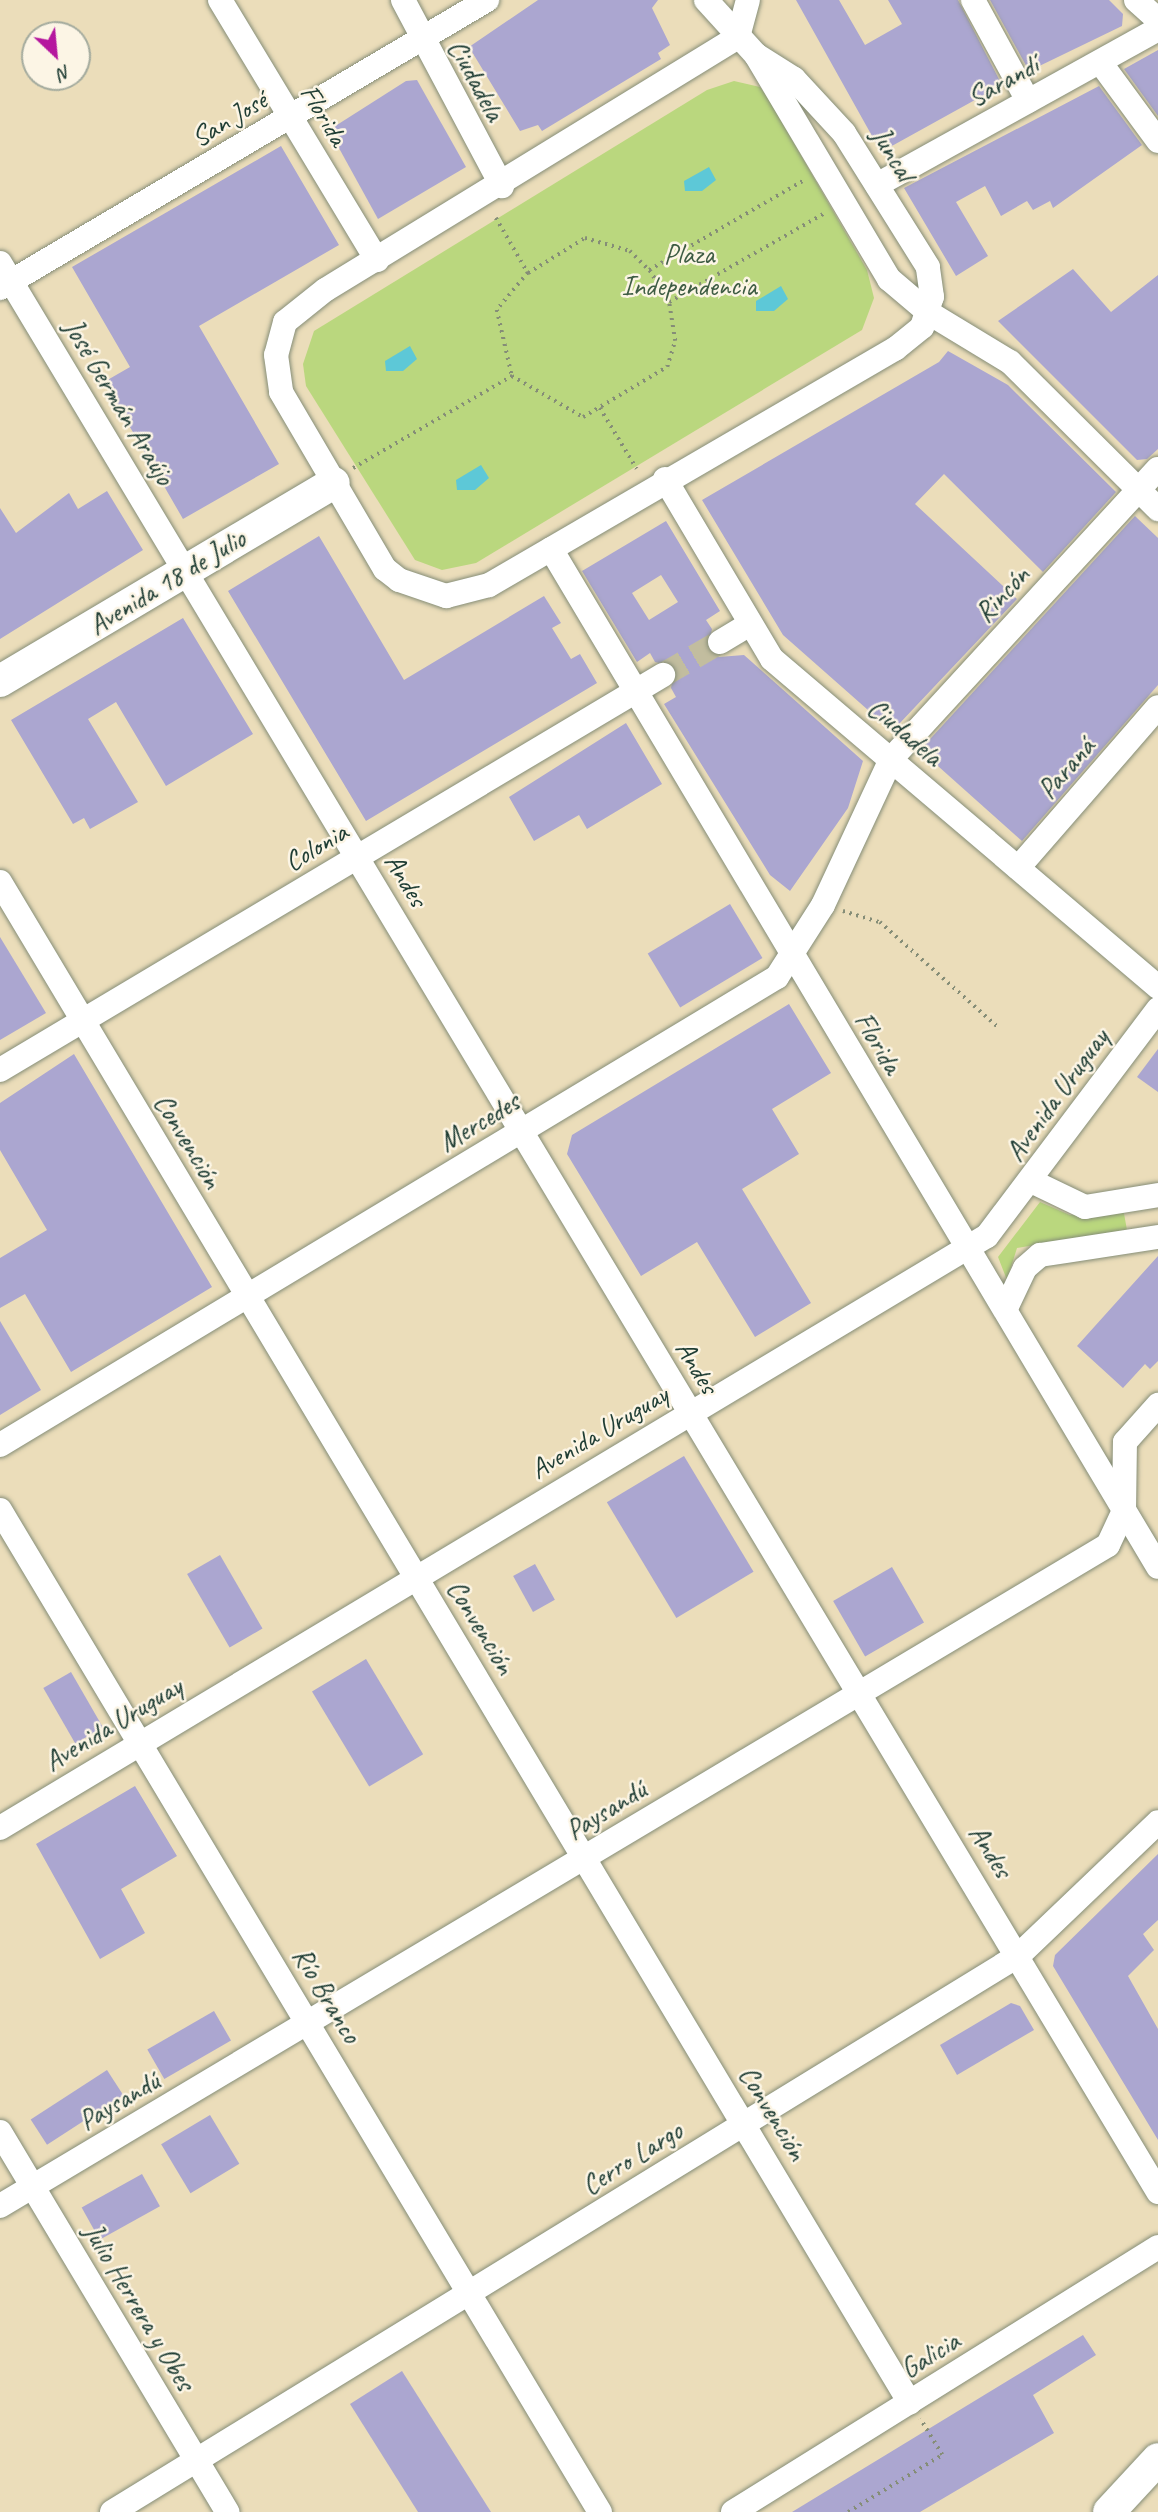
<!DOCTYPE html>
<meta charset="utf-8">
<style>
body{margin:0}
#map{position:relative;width:1158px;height:2512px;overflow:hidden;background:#ebddba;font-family:Caveat,sans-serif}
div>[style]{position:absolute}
.green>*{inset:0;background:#bad77e}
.water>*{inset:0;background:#5dc8d7}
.building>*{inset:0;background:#aba6d0;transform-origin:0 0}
.minor-tunnel>*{height:24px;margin-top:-12px;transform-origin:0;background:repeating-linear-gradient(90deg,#c2bd9f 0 24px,transparent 0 36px)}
.path>*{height:3.5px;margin-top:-1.75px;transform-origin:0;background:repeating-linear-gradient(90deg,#858d77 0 2px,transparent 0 7px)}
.roads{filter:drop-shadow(0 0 2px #858d77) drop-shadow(0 0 2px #858d77)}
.minor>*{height:24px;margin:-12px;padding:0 12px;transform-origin:12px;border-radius:12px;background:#fff}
.major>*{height:32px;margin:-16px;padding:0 16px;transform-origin:16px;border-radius:16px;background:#fff}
span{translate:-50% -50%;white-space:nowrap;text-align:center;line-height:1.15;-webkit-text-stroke:5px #fcf5e5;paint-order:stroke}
.street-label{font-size:28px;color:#1f3d34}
.park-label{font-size:28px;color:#3e5c43}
.north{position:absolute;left:21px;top:21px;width:70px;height:70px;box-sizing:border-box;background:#fcf5e5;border:2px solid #a4ab9e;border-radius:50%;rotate:154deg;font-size:19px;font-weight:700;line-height:28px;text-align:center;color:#1f3d34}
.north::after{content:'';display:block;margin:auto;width:24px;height:32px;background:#b5179e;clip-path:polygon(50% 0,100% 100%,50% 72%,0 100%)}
</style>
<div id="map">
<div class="green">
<i style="clip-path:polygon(734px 81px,760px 87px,768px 98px,867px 270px,874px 298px,862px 330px,476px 563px,442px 570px,415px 560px,306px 386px,303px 364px,314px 331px,707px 90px)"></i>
<i style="clip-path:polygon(1040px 1202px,1070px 1215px,1123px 1208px,1127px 1230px,1017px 1248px,1007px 1280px,998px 1257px)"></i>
</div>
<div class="water">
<i style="clip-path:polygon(709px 167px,716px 180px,702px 191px,685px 191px,684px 181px)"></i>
<i style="clip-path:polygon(781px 286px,788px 299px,774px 311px,756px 311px,756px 301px)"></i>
<i style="clip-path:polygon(410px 346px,417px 359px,403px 371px,386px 371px,385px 361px)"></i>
<i style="clip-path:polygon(481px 465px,489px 478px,475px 490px,457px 490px,456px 480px)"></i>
</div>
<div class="building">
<i style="clip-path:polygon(538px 0,658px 0,652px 8px,670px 45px,658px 53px,661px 59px,542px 131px,538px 125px,520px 131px,469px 47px)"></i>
<i style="clip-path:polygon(796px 0,839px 0,865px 45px,902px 24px,888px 0,958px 0,1002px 85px,881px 152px)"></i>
<i style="clip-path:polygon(990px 0,1109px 0,1123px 14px,1122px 26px,1029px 71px)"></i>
<i style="clip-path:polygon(1158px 50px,1158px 116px,1124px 69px)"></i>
<i style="clip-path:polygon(417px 80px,466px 167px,378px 219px,329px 130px,406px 81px)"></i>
<i style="clip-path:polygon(1099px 86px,1142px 145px,1053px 208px,1050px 201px,1033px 210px,1027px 201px,1001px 216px,985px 186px,956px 202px,988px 256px,956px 276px,904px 188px)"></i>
<i style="clip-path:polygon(281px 146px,339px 245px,199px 326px,279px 464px,183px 519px,104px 382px,130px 367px,72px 267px)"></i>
<i style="clip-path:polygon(1073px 269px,1111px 312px,1158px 275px,1158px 449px,1147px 459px,1137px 460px,998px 321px)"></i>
<i style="clip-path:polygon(948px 351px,1008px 385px,1116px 492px,1043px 572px,944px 474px,915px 504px,1017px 599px,899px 724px,885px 725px,783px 635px,702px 500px,939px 362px)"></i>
<i style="clip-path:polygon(107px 491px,143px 550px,0 639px,0 508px,16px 533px,69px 493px,78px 509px)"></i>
<i style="clip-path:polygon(1135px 516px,1158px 538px,1158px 685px,1022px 841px,920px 750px)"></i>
<i style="clip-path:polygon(evenodd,666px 521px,720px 611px,706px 620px,712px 629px,708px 650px,719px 657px,744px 655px,863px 761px,848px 808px,790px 891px,770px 875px,664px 704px,676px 697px,671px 688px,675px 667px,655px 662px,650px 653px,637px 662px,582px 571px,666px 521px,661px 575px,678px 602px,649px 620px,632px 593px,661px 575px)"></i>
<i style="clip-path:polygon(319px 536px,404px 680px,544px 596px,561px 623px,552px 628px,571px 659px,580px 654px,597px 683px,366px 821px,228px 591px)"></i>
<i style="clip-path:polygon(183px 618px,253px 734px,166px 786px,116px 702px,88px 719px,138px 802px,90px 829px,84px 818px,73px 824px,11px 720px)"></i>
<i style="clip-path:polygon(626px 723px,662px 784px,587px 829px,579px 815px,534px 841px,509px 797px)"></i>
<i style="left:730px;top:904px;width:63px;height:96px;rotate:59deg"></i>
<i style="clip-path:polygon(0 937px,46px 1013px,0 1040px)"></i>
<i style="clip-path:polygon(789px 1004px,831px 1073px,772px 1109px,799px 1154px,742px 1189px,811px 1303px,755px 1337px,697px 1242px,641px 1276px,567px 1154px,572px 1135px)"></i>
<i style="clip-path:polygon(1158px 1049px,1158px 1092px,1137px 1077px)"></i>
<i style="clip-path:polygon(74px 1054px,212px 1287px,71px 1372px,25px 1294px,0 1308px,0 1258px,47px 1230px,0 1150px,0 1103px)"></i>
<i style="clip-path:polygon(1158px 1256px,1158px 1361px,1150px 1369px,1145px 1364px,1123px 1388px,1077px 1346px)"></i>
<i style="clip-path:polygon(0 1321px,41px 1390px,0 1415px)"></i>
<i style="left:684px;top:1456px;width:135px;height:90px;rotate:59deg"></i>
<i style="left:220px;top:1555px;width:85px;height:38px;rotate:60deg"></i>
<i style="left:535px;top:1564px;width:41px;height:25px;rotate:61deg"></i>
<i style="left:892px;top:1567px;width:64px;height:68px;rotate:60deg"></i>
<i style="left:366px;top:1659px;width:111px;height:63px;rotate:59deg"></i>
<i style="left:71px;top:1672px;width:64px;height:32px;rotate:60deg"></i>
<i style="clip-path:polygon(135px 1786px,177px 1856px,121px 1889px,145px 1933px,100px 1959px,36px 1844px)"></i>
<i style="clip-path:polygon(1158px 1854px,1158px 1920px,1143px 1934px,1154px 1950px,1128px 1976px,1158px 2029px,1158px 2140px,1053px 1966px,1055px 1955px)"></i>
<i style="clip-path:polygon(1011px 2003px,1020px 2006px,1034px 2030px,957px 2075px,940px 2045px)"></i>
<i style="left:214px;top:2011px;width:34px;height:77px;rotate:60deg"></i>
<i style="left:107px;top:2070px;width:30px;height:91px;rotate:57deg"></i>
<i style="left:210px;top:2115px;width:57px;height:57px;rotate:59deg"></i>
<i style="left:142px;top:2174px;width:37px;height:69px;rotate:61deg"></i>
<i style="clip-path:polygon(1083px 2335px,1096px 2355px,1033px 2395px,1054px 2433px,920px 2512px,792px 2512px)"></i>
<i style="clip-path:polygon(402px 2371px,491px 2512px,418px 2512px,350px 2404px)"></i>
</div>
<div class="minor-tunnel">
<i style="left:663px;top:675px;width:66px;rotate:-30.1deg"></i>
</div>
<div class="path">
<i style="left:496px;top:218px;width:64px;rotate:59.8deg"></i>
<i style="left:528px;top:273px;width:48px;rotate:130deg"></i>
<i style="left:497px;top:310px;width:68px;rotate:77.2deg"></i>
<i style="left:512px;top:376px;width:82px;rotate:30deg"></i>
<i style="left:583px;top:417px;width:98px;rotate:-30.8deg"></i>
<i style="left:667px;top:367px;width:27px;rotate:-73deg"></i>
<i style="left:675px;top:341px;width:39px;rotate:-99deg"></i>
<i style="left:669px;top:302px;width:38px;rotate:-122deg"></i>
<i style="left:528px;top:273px;width:67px;rotate:-31.6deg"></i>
<i style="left:585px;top:238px;width:47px;rotate:16.1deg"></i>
<i style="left:630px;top:251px;width:27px;rotate:45deg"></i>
<i style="left:649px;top:270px;width:179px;rotate:-30.1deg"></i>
<i style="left:669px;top:302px;width:180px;rotate:-29.7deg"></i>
<i style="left:600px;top:408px;width:71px;rotate:58.8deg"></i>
<i style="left:353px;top:468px;width:184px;rotate:-30.1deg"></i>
<i style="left:843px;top:911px;width:39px;rotate:17deg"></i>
<i style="left:880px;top:922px;width:158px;rotate:41.7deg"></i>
<i style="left:848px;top:2512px;width:110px;rotate:-31.2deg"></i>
<i style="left:942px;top:2455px;width:42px;rotate:-121.4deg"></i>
</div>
<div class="roads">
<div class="minor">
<i style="left:220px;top:0;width:304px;rotate:58.9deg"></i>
<i style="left:403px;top:0;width:211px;rotate:62deg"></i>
<i style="left:706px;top:0;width:74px;rotate:47.7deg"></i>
<i style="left:756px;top:55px;width:261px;rotate:59.3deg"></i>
<i style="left:889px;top:279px;width:52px;rotate:40.4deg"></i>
<i style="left:929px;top:313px;width:95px;rotate:31.2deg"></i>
<i style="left:1010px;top:362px;width:209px;rotate:44.8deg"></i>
<i style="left:973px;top:0;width:115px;rotate:61.4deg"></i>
<i style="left:1136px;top:0;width:30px;rotate:42deg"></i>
<i style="left:738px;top:37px;width:484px;rotate:148.5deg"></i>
<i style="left:325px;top:290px;width:51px;rotate:141.3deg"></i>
<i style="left:285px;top:322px;width:34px;rotate:105deg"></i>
<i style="left:276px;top:355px;width:37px;rotate:82deg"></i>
<i style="left:281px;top:392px;width:205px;rotate:59.6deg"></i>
<i style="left:385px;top:569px;width:18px;rotate:38deg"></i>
<i style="left:399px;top:580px;width:50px;rotate:18.8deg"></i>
<i style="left:446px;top:596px;width:44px;rotate:-14.3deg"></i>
<i style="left:489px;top:585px;width:470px;rotate:-30.2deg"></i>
<i style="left:895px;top:349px;width:35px;rotate:-39deg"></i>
<i style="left:922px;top:327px;width:32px;rotate:-72deg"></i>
<i style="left:932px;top:297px;width:30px;rotate:-98deg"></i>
<i style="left:928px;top:267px;width:158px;rotate:-122.1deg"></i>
<i style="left:844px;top:133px;width:74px;rotate:-132.8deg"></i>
<i style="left:794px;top:79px;width:45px;rotate:-147.7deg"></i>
<i style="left:738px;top:37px;width:38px;rotate:-75deg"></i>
<i style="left:1100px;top:62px;width:98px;rotate:53.7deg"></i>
<i style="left:877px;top:185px;width:321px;rotate:-29deg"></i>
<i style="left:0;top:263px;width:2250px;rotate:59.02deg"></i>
<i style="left:0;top:288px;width:566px;rotate:-30.6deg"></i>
<i style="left:665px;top:479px;width:209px;rotate:59.3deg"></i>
<i style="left:772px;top:659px;width:507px;rotate:40.36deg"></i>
<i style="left:551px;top:549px;width:1185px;rotate:59.19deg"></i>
<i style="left:720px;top:642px;width:31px;rotate:-31deg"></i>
<i style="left:1018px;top:868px;width:213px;rotate:-49deg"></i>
<i style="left:0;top:882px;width:1772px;rotate:59.11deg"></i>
<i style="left:0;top:1070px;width:772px;rotate:-30.79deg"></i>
<i style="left:1031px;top:1181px;width:60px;rotate:25.7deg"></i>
<i style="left:1085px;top:1207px;width:74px;rotate:-9.3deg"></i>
<i style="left:1006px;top:1308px;width:44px;rotate:-64.6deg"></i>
<i style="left:1025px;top:1268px;width:20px;rotate:-41deg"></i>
<i style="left:1040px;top:1255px;width:119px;rotate:-8.7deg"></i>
<i style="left:0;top:1445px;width:907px;rotate:-31.06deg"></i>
<i style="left:777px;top:977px;width:85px;rotate:-57.4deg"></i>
<i style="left:823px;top:905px;width:161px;rotate:-65deg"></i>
<i style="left:891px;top:759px;width:394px;rotate:-47.4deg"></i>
<i style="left:0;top:1510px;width:1168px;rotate:59.09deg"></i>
<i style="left:0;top:1828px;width:1151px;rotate:-30.96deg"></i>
<i style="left:987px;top:1236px;width:284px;rotate:-53deg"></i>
<i style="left:0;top:2132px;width:443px;rotate:59.1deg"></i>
<i style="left:0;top:2206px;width:1290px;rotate:-30.82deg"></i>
<i style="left:1108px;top:1545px;width:38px;rotate:-65deg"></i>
<i style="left:1124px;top:1511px;width:69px;rotate:-89.2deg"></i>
<i style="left:1125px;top:1442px;width:50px;rotate:-48.3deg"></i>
<i style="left:112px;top:2512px;width:1064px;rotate:-31.55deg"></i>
<i style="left:1019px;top:1955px;width:192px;rotate:-43.7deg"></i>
<i style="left:733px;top:2512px;width:501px;rotate:-31.94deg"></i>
</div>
<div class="major">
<i style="left:0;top:681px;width:388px;rotate:-30.7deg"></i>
<i style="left:1109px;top:2512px;width:72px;rotate:-47.2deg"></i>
</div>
</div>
<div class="street-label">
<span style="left:476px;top:80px;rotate:61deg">Ciudadela</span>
<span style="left:1003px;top:81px;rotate:-29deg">Sarandí</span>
<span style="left:324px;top:115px;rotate:59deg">Florida</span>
<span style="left:229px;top:119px;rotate:-31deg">San José</span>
<span style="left:893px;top:154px;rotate:58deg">Juncal</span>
<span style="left:119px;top:402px;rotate:59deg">José Germán Araújo</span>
<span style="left:167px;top:582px;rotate:-31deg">Avenida 18 de Julio</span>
<span style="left:1002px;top:594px;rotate:-47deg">Rincón</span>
<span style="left:905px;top:732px;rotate:40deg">Ciudadela</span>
<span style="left:1066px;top:768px;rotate:-49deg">Paraná</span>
<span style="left:316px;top:847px;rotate:-31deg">Colonia</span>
<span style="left:406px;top:880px;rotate:59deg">Andes</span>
<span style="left:878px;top:1043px;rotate:59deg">Florida</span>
<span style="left:1057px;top:1095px;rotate:-54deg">Avenida Uruguay</span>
<span style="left:479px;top:1122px;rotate:-31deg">Mercedes</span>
<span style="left:188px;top:1141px;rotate:59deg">Convención</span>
<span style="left:697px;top:1367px;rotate:59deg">Andes</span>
<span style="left:599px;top:1432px;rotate:-31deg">Avenida Uruguay</span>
<span style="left:481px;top:1627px;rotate:59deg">Convención</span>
<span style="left:113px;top:1724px;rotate:-31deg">Avenida Uruguay</span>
<span style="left:606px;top:1810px;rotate:-31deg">Paysandú</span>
<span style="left:991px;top:1851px;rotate:58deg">Andes</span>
<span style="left:327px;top:1995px;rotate:59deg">Río Branco</span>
<span style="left:119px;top:2101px;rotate:-30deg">Paysandú</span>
<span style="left:773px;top:2113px;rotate:59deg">Convención</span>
<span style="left:632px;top:2158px;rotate:-32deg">Cerro Largo</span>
<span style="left:139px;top:2307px;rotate:59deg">Julio Herrera y Obes</span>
<span style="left:930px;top:2355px;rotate:-32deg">Galicia</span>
</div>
<div class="park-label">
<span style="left:689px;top:270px">Plaza<br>Independencia</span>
</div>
<div class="north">N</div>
</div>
